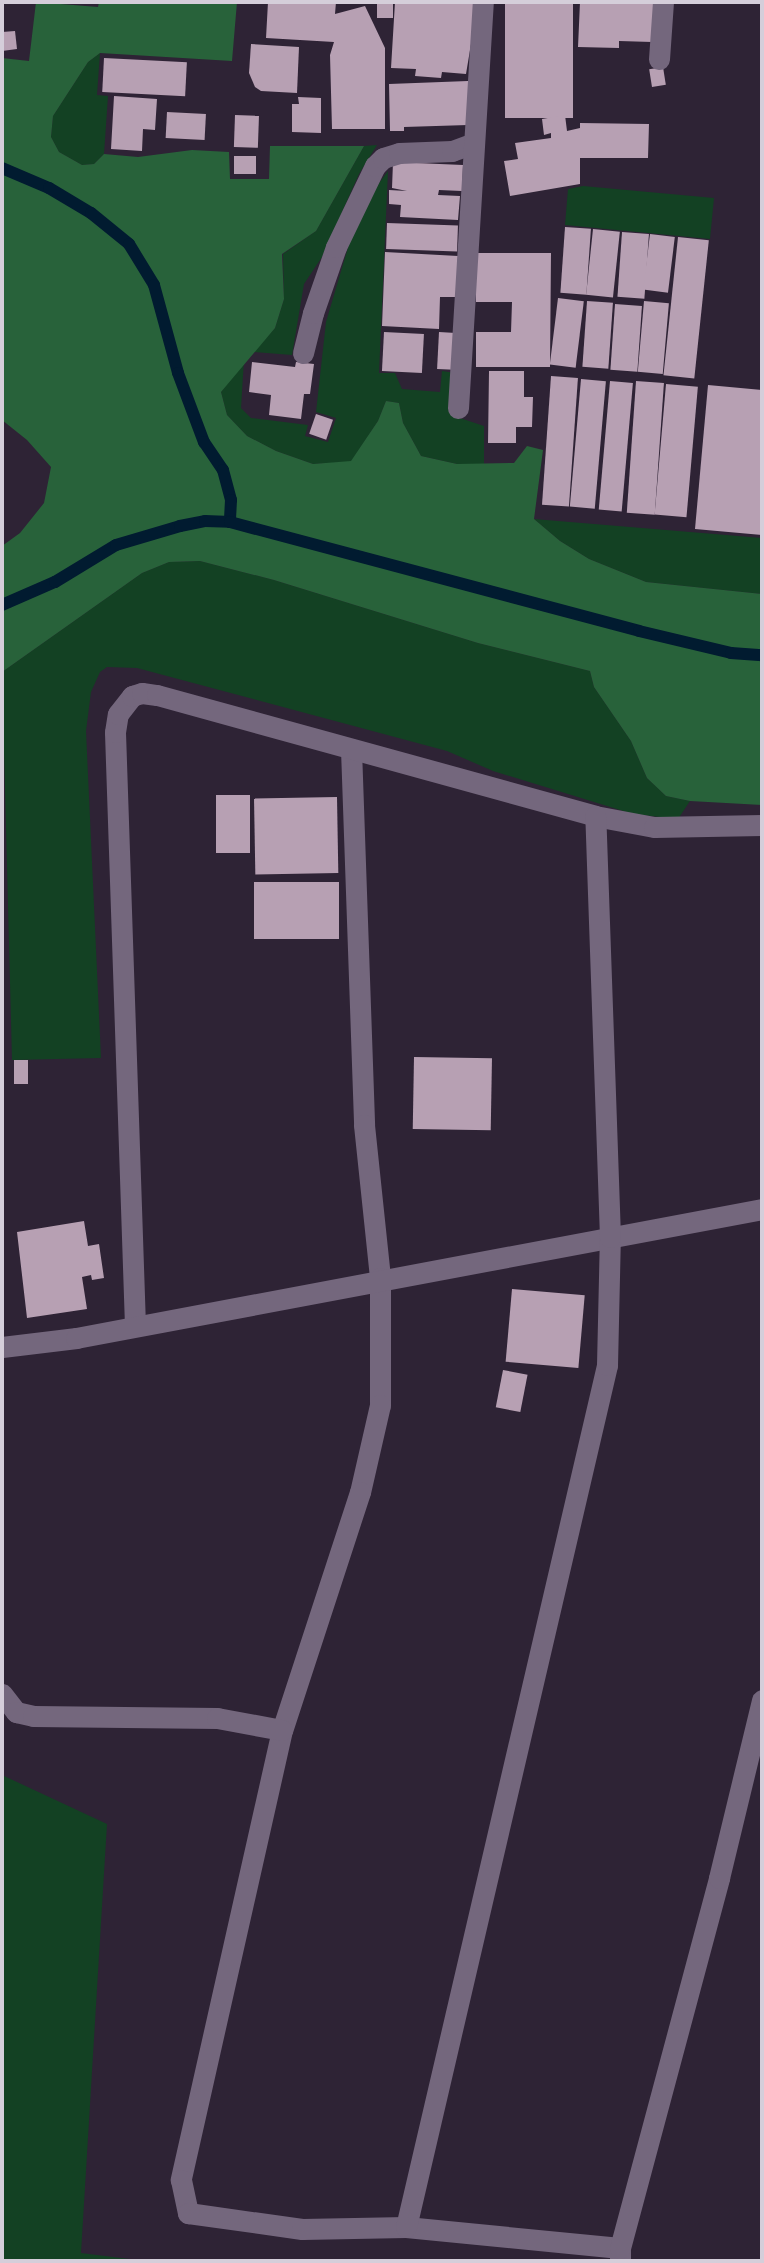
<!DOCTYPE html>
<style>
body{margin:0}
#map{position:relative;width:764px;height:2263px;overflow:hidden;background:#2e2335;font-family:Figtree,sans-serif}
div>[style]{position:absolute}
.green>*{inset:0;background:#134123}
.forest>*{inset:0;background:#28623a}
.stream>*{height:12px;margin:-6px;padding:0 6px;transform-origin:6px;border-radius:6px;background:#011b30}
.building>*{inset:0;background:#b7a0b3;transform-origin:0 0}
.lane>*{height:21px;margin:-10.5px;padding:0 10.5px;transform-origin:10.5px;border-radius:10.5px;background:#74677d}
.street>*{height:21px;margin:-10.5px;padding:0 10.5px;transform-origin:10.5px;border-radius:10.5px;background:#74677d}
span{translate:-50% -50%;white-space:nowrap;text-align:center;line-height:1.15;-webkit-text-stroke:7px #25192b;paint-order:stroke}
.frame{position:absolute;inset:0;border:4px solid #d5ceda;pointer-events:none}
</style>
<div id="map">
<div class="green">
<i style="clip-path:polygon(100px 53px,97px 95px,108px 96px,104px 154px,94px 164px,82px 165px,59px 152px,51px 137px,53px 116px,88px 62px)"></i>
<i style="clip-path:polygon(377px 145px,359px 174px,322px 257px,304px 284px,292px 355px,253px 352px,275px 328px,284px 299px,283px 254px,316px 231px,364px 146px)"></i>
<i style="clip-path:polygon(388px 171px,379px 373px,395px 373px,402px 389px,440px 392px,442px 371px,455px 373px,457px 417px,484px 426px,484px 464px,457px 464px,421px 456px,403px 423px,399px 403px,386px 401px,378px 421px,351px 462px,313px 464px,276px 451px,247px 436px,227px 415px,221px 392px,244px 360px,241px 408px,251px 418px,308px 425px,305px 436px,328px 442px,336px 418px,316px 412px,326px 322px,352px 234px,374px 190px)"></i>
<i style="clip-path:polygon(583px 186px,714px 198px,710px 239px,565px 225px,568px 189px)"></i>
<i style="clip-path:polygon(534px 519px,762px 538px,762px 594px,646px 582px,589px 559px,560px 541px)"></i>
<i style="clip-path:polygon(200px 561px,274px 580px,478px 643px,590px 671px,594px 687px,631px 741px,647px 778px,666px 796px,690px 801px,678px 819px,633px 814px,493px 771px,447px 751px,137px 668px,107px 667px,100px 672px,91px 692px,86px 731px,101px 1058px,12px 1060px,2px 672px,142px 573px,169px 562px)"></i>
<i style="clip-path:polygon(2px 1775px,107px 1824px,81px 2253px,145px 2261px,2px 2261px)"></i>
</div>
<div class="forest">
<i style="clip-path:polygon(36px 2px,98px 7px,99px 2px,237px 2px,232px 61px,100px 53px,88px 62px,53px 116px,51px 137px,59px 152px,82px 165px,94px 164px,104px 154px,138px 157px,192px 150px,229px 152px,230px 179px,269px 179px,270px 146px,364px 146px,316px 231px,282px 254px,284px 299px,275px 328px,221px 392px,227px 415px,247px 436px,276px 451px,313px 464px,351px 461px,378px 421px,386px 401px,399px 403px,403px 423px,421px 456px,457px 464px,514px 463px,527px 446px,543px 450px,534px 519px,560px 541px,589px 559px,646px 582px,762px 594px,762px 805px,690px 801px,666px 796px,647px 778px,631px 741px,594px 687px,590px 671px,478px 643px,274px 580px,200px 561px,169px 562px,142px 573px,2px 672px,2px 546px,20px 533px,44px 503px,51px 467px,27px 440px,2px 420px,2px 58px,29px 61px)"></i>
</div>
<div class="stream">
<i style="left:2px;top:168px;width:51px;rotate:23.1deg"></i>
<i style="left:49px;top:188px;width:49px;rotate:30.8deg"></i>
<i style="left:91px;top:213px;width:49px;rotate:39.2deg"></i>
<i style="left:129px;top:244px;width:48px;rotate:58.6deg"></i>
<i style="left:154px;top:285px;width:91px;rotate:74.7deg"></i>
<i style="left:178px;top:373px;width:74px;rotate:69.4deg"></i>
<i style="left:204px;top:442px;width:34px;rotate:56deg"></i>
<i style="left:223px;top:470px;width:31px;rotate:75deg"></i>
<i style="left:231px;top:500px;width:22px;rotate:93deg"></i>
<i style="left:2px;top:605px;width:58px;rotate:-23.5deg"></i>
<i style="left:55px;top:582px;width:71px;rotate:-31.2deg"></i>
<i style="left:116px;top:545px;width:67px;rotate:-16.5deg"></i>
<i style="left:180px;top:526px;width:25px;rotate:-11deg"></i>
<i style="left:205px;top:521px;width:25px;rotate:2deg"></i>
<i style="left:230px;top:522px;width:423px;rotate:14.9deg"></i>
<i style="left:639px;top:631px;width:95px;rotate:13.4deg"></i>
<i style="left:731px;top:653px;width:31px;rotate:4deg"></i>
</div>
<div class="building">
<i style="clip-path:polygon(268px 2px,336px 2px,335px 14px,365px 6px,385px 48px,385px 129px,332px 129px,330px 55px,334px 42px,266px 38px)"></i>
<i style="left:377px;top:2px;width:16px;height:16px"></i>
<i style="clip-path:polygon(395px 2px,478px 2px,466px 74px,442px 72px,441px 78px,415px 76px,416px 69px,391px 68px)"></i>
<i style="left:505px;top:2px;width:68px;height:116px"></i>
<i style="clip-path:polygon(580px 2px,654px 2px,652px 42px,619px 41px,619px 48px,578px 47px)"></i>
<i style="clip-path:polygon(15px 31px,17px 49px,2px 51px,2px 32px)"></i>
<i style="clip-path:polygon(251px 44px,299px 47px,297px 93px,261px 91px,255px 87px,249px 73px)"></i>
<i style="left:104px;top:58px;width:83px;height:34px;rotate:3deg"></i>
<i style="left:663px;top:67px;width:18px;height:14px;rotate:81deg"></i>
<i style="clip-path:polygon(468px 81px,468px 125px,404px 127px,404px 131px,390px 131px,389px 84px)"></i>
<i style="clip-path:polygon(114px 96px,157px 99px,155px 130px,143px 129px,142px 151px,111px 149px)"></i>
<i style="clip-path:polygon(298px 97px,321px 98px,321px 133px,292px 132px,292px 104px,299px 104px)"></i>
<i style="left:167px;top:112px;width:39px;height:26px;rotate:3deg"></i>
<i style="left:235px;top:115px;width:24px;height:32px;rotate:2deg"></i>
<i style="clip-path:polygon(565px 115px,567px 131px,580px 128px,580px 123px,649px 124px,648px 158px,580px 158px,580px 184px,510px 196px,504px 161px,518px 159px,515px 143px,551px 138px,551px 133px,544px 135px,542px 119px)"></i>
<i style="left:234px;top:156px;width:22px;height:18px"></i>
<i style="clip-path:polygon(393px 162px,463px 165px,462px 191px,439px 190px,438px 195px,460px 196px,458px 220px,400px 217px,401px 205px,389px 204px,389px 190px,407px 191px,392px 188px)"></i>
<i style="left:387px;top:223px;width:71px;height:26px;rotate:2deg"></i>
<i style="left:565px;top:227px;width:26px;height:66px;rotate:4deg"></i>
<i style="left:593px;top:229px;width:27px;height:66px;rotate:6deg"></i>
<i style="left:622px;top:232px;width:27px;height:65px;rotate:4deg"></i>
<i style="left:650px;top:234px;width:25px;height:56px;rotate:7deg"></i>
<i style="left:678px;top:237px;width:31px;height:139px;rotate:6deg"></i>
<i style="clip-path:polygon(385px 252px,458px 256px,456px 297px,440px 297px,439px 329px,382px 326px)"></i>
<i style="clip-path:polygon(476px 253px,551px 253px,550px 367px,476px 367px,476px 332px,511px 332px,512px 302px,476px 302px)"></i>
<i style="left:558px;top:298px;width:26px;height:67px;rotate:7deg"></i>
<i style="left:587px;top:301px;width:26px;height:66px;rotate:4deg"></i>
<i style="left:644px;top:301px;width:25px;height:71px;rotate:5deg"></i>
<i style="left:615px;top:304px;width:27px;height:66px;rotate:4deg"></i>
<i style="left:384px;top:332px;width:40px;height:39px;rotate:3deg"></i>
<i style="left:439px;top:332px;width:17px;height:37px;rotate:3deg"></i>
<i style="clip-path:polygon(252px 362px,295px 367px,296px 362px,314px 364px,310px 394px,304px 394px,301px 419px,269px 415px,271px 395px,249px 392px)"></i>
<i style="clip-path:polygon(489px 371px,524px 371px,524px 397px,533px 397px,532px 427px,516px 427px,516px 443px,488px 443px)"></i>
<i style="left:551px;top:376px;width:27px;height:129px;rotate:4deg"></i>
<i style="left:581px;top:379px;width:25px;height:128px;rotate:5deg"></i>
<i style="left:610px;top:381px;width:23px;height:129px;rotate:5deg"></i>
<i style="left:636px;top:381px;width:28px;height:132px;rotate:4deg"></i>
<i style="left:666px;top:384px;width:32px;height:131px;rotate:5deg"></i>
<i style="clip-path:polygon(708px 385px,762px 390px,762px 535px,695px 529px)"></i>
<i style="left:316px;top:414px;width:18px;height:21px;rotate:19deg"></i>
<i style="left:216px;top:795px;width:34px;height:58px"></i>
<i style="left:337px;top:797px;width:76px;height:83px;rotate:89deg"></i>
<i style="left:254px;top:882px;width:85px;height:57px"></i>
<i style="left:414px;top:1057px;width:78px;height:72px;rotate:1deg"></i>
<i style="left:14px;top:1060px;width:14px;height:24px"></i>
<i style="clip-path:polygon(84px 1221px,88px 1246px,99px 1244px,104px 1278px,92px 1280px,91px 1275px,82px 1277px,87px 1309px,27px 1318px,17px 1232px)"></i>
<i style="left:512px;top:1289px;width:73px;height:73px;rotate:5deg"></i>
<i style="left:503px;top:1370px;width:25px;height:38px;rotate:11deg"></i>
</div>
<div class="lane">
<i style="left:303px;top:353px;width:41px;rotate:-76deg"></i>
<i style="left:313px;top:313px;width:70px;rotate:-70.8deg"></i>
<i style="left:336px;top:247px;width:90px;rotate:-64.3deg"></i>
<i style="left:375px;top:166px;width:11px;rotate:-45deg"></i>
<i style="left:383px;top:158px;width:17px;rotate:-17deg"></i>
<i style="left:399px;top:153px;width:53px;rotate:-2.2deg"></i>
<i style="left:452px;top:151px;width:23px;rotate:-20deg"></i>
</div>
<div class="street">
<i style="left:659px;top:59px;width:57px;rotate:-86deg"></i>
<i style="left:458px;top:408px;width:407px;rotate:-86.5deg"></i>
<i style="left:351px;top:749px;width:376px;rotate:88deg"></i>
<i style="left:364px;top:1125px;width:154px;rotate:84deg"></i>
<i style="left:380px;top:1278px;width:127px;rotate:90deg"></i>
<i style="left:380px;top:1405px;width:89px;rotate:102.9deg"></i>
<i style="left:360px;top:1492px;width:250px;rotate:108.1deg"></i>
<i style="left:282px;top:1730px;width:461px;rotate:102.7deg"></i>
<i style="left:181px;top:2180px;width:34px;rotate:78deg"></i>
<i style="left:188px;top:2213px;width:115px;rotate:8deg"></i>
<i style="left:302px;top:2229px;width:104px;rotate:-1.1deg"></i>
<i style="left:406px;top:2227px;width:215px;rotate:5.6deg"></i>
<i style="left:135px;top:1326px;width:594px;rotate:-91.93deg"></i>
<i style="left:115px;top:732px;width:18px;rotate:-81deg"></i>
<i style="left:118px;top:714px;width:23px;rotate:-52deg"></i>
<i style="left:132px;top:696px;width:10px;rotate:-17deg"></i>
<i style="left:142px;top:693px;width:15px;rotate:8deg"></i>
<i style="left:157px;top:695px;width:454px;rotate:15.4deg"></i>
<i style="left:595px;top:816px;width:60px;rotate:10.6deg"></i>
<i style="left:654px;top:827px;width:108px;rotate:-1.1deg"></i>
<i style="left:2px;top:1347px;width:75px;rotate:-6.9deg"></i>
<i style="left:76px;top:1338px;width:698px;rotate:-10.65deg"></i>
<i style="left:2px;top:1694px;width:23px;rotate:52deg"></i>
<i style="left:16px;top:1712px;width:17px;rotate:13deg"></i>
<i style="left:33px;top:1716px;width:184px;rotate:0.6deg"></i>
<i style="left:217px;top:1718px;width:66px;rotate:10.5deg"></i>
<i style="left:406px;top:2227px;width:885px;rotate:-76.87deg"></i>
<i style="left:607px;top:1365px;width:128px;rotate:-88.7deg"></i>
<i style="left:610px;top:1237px;width:421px;rotate:-92deg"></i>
<i style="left:620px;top:2261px;width:13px;rotate:-90deg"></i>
<i style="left:620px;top:2248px;width:383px;rotate:-75deg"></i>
<i style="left:719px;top:1878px;width:183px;rotate:-76.4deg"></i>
</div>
<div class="frame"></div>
</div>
